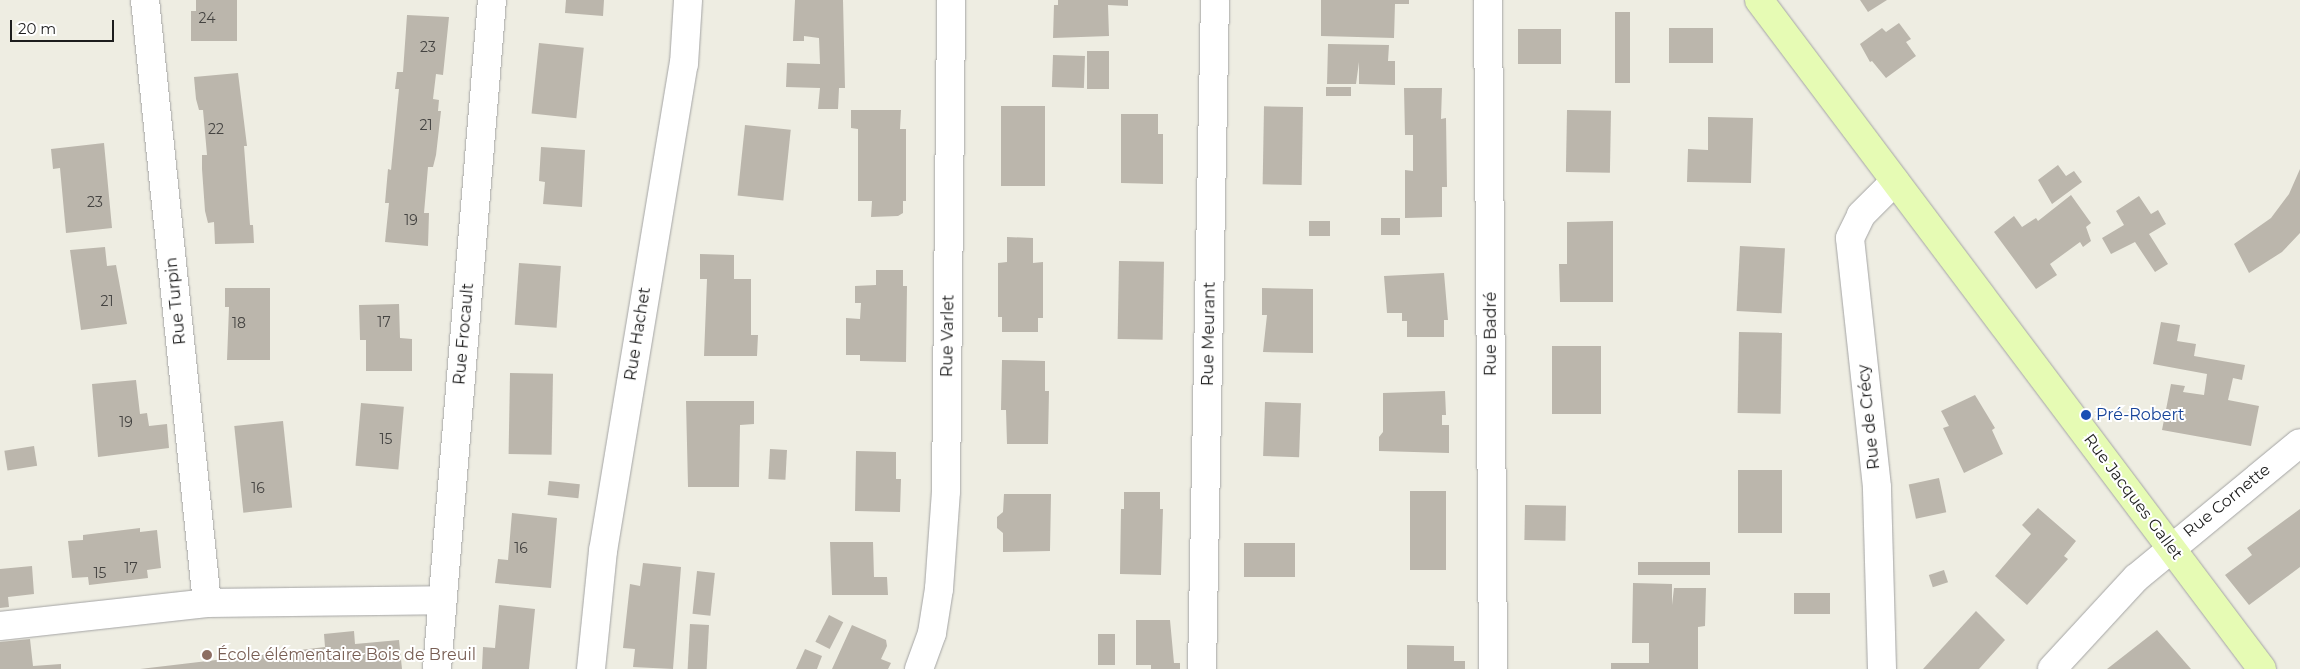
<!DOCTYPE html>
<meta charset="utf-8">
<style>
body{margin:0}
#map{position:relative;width:2300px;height:669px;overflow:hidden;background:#eeede2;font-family:Montserrat,sans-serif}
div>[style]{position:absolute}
.building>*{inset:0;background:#bbb6ac;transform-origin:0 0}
.roads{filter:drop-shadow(0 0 1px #a4a4a4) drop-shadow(0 0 1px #a4a4a4)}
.minor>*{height:28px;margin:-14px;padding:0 14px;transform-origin:14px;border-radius:14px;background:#fff}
.secondary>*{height:28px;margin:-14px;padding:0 14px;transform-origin:14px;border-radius:14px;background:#e6fbb4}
.dots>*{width:14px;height:14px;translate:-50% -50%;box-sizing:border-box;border:2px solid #fff;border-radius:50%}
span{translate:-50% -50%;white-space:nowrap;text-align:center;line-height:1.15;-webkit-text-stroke:4px #fff;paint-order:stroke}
.number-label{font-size:14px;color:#444341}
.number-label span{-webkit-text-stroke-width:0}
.street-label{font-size:16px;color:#1d1d1d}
.transit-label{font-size:16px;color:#164399}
.left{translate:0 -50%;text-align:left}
.education-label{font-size:16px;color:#785e54}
.scale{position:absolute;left:10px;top:20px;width:104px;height:22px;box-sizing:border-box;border:2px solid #1d1d1d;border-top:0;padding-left:6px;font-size:15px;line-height:18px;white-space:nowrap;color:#1d1d1d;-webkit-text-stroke:4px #fff;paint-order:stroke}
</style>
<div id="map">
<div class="building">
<i style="clip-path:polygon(196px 0,237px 0,237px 41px,191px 41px,191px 11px,196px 11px)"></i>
<i style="clip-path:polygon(566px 0,604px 0,603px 16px,565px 13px)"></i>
<i style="clip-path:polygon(795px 0,843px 0,845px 88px,839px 88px,838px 109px,818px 109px,820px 88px,786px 87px,787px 63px,820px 64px,819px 38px,804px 36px,804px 41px,793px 41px)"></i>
<i style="clip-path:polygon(1058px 0,1128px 0,1128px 6px,1108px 5px,1109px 36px,1053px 38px,1054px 5px,1058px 5px)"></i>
<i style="clip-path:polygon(1321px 0,1409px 0,1409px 4px,1395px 4px,1394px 38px,1321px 36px)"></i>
<i style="clip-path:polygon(1860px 0,1887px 0,1868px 12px)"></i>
<i style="left:1615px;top:12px;width:15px;height:71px"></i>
<i style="clip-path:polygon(407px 15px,449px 17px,443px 75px,436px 74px,433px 99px,439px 100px,438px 111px,441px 111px,436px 155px,433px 167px,428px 167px,424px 213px,429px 213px,428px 246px,385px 242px,389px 203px,385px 203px,388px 169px,391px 170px,399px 89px,395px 89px,397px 72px,403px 72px)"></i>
<i style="clip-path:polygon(1899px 23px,1911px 39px,1906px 42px,1916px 56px,1886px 78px,1872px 61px,1870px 62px,1860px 44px,1882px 28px,1886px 32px)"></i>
<i style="left:1669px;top:28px;width:44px;height:35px"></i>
<i style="left:1561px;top:29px;width:35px;height:43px;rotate:90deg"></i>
<i style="left:539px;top:43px;width:45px;height:71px;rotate:6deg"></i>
<i style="clip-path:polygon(1328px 44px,1389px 45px,1388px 61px,1395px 61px,1395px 85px,1359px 84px,1359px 62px,1356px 84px,1327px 84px)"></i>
<i style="left:1087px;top:51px;width:22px;height:38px"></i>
<i style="left:1053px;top:55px;width:32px;height:32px;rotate:2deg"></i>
<i style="clip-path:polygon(238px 73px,247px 146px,244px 146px,250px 225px,253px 225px,254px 243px,215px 244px,214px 222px,208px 223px,205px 211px,202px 169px,202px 155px,207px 155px,203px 110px,199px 110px,196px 99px,194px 77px)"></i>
<i style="left:1326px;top:87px;width:25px;height:9px"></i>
<i style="clip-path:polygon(1404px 88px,1442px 88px,1441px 119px,1446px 118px,1447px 187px,1442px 187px,1442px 217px,1405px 218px,1405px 170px,1413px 171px,1413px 135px,1405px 135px)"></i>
<i style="left:1001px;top:106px;width:44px;height:80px"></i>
<i style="left:1303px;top:107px;width:78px;height:39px;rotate:91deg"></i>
<i style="clip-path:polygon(851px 110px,901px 110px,900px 129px,906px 129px,906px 201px,903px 201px,903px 213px,898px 216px,871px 217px,872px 201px,858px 201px,858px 129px,851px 128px)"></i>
<i style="left:1567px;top:110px;width:44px;height:62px;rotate:1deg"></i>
<i style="clip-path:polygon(1121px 114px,1158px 114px,1158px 134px,1163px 134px,1163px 184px,1121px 183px)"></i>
<i style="clip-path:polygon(1708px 117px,1753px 118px,1751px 183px,1687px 182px,1688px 149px,1708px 150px)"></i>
<i style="left:745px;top:125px;width:46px;height:71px;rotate:6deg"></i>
<i style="clip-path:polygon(104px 143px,112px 228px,66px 233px,60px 168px,53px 169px,51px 149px)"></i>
<i style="clip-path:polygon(541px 147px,585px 150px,582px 207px,543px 204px,545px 182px,539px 181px)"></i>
<i style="clip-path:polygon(2058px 165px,2066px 176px,2074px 171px,2082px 182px,2052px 204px,2038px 180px)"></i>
<i style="clip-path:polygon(2300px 169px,2300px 233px,2282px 252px,2249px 273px,2234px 244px,2271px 218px,2289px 194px)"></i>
<i style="clip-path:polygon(2071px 195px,2091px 223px,2086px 227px,2091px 241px,2083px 247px,2080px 242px,2050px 264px,2057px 275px,2036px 289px,1994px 232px,2014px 216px,2022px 227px,2036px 218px,2038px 221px)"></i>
<i style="clip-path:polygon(2139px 196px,2151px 214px,2158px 210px,2166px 224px,2149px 234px,2168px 264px,2155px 272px,2135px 242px,2111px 254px,2102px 238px,2124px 225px,2116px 211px)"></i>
<i style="left:1381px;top:218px;width:19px;height:17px"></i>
<i style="left:1309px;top:221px;width:21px;height:15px"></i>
<i style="clip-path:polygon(1613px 221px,1613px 302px,1560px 302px,1559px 264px,1567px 264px,1567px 222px)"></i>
<i style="clip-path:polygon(1007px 237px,1033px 238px,1033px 263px,1043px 262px,1043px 318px,1038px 318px,1038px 332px,1002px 332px,1002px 317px,998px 317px,998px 263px,1007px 262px)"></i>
<i style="left:1740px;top:246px;width:45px;height:65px;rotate:3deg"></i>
<i style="clip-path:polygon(105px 247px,107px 266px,116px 265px,127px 324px,81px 330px,70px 250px)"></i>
<i style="clip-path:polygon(700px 254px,734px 255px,734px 279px,751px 279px,751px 335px,758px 335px,757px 356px,704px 356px,707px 279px,700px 279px)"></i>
<i style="left:1119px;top:261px;width:45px;height:78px;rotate:1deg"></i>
<i style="left:519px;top:263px;width:42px;height:62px;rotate:4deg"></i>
<i style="clip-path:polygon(876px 270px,903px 270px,903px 286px,907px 286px,906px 362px,860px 361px,860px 355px,846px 355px,846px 318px,860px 319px,861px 303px,855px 303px,855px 286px,876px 285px)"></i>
<i style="clip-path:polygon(1444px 273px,1448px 320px,1444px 320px,1444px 337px,1407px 337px,1407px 321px,1402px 321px,1402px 313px,1387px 313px,1384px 276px)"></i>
<i style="clip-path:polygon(225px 288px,270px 288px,270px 360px,227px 360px,229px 307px,225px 307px)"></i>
<i style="clip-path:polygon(1262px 288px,1313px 289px,1313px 353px,1263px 352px,1267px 315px,1262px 315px)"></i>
<i style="clip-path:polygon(399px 304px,400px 338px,412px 339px,412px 371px,366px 371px,366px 340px,360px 340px,359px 305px)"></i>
<i style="clip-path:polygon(2161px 322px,2180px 325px,2177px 341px,2196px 344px,2194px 356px,2245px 365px,2242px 380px,2233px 378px,2228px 400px,2259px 406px,2251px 446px,2162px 430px,2171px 384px,2185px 386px,2183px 392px,2204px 395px,2207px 374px,2153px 364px)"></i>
<i style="left:1739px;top:332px;width:43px;height:81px;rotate:1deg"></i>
<i style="left:1552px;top:346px;width:49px;height:68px"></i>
<i style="clip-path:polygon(1002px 360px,1045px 361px,1045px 391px,1049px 391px,1048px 444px,1007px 444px,1006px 410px,1001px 410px)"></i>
<i style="left:510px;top:373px;width:43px;height:81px;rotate:1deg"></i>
<i style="clip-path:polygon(136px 380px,140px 414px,147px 413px,149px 426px,167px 424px,169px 448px,98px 457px,92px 384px)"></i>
<i style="clip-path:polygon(1445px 391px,1446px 415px,1442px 415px,1442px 425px,1449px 425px,1449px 453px,1379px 451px,1379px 437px,1383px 432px,1383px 393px)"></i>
<i style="clip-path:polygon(1975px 395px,1995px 428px,1992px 430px,2003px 454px,1964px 473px,1943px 428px,1949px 426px,1941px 411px)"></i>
<i style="clip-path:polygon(686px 401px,754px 401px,754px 424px,740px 425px,739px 487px,688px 487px)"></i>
<i style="left:1265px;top:402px;width:36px;height:54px;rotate:2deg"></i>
<i style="left:361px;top:403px;width:43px;height:63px;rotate:5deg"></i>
<i style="left:283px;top:421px;width:87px;height:49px;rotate:84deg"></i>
<i style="left:34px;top:446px;width:20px;height:30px;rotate:81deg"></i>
<i style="left:770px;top:449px;width:17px;height:30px;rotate:3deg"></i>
<i style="clip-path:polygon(856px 451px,896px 452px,896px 479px,901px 479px,900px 512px,855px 511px)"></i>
<i style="left:1738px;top:470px;width:44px;height:63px"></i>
<i style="left:1939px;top:478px;width:35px;height:31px;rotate:78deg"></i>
<i style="left:549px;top:481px;width:31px;height:14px;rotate:6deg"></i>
<i style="left:1410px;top:491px;width:36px;height:79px"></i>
<i style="clip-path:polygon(1124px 492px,1160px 492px,1160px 509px,1163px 509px,1161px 575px,1120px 574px,1121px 509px,1124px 509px)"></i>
<i style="clip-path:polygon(1004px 494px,1051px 494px,1050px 551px,1003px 552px,1003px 533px,997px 528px,997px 517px,1003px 512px)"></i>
<i style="left:1525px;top:505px;width:41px;height:35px;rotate:1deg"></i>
<i style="clip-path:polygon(2038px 508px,2076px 541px,2064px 556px,2068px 559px,2027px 605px,1995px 576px,2031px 534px,2022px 525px)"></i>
<i style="clip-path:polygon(2300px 509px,2300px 567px,2249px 605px,2225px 575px,2252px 555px,2247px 548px)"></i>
<i style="clip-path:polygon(512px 513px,557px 518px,551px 588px,495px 583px,498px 559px,508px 560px)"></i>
<i style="clip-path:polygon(140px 528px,140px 532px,157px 530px,161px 568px,147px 570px,148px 578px,89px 585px,88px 577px,72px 578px,68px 541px,83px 540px,83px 535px)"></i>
<i style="clip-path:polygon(830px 542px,873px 542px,874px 577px,887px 577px,888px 595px,832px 595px)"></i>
<i style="left:1244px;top:543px;width:51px;height:34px"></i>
<i style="left:1638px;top:562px;width:72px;height:13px"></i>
<i style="clip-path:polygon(643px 563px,681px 567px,673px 669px,633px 667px,635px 649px,623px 648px,630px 584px,640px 586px)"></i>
<i style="clip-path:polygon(32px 566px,34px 594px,8px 597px,9px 607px,0 608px,0 569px)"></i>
<i style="left:1944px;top:570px;width:13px;height:16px;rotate:72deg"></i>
<i style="left:697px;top:571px;width:18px;height:43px;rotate:6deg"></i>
<i style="clip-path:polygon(1633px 583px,1672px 584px,1672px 605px,1674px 588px,1706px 588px,1705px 626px,1698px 627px,1698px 669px,1611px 669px,1611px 663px,1649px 663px,1649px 643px,1632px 643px)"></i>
<i style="left:1794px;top:593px;width:36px;height:21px"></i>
<i style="clip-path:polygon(499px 605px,535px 609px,529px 669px,482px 669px,483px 647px,495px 648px)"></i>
<i style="clip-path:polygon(1976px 611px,2005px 640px,1979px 669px,1923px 669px)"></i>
<i style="left:829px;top:615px;width:16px;height:30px;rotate:27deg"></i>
<i style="clip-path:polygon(1136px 620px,1170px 620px,1174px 663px,1180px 663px,1180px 669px,1151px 669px,1151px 665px,1136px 665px)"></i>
<i style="left:690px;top:624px;width:19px;height:45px;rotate:3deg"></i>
<i style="clip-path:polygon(852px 625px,886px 640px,887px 646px,881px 659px,891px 663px,888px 669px,832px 669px)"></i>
<i style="clip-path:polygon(2157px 630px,2191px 669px,2107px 669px)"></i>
<i style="clip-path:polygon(354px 631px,355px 644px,399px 640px,402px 669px,140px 669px,325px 647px,324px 634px)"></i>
<i style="left:1098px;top:634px;width:17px;height:31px"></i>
<i style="clip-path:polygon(30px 639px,33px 666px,61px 664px,61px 669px,0 669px,0 642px)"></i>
<i style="clip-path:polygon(1407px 645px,1454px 646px,1454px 661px,1465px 661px,1465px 669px,1407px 669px)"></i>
<i style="clip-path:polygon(805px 649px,822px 656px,817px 669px,796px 669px)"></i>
</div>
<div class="roads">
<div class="minor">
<i style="left:145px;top:0;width:606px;rotate:84.13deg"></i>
<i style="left:1488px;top:0;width:669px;rotate:89.57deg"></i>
<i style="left:0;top:626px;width:208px;rotate:-6.3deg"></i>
<i style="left:207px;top:603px;width:234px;rotate:-0.7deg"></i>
<i style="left:437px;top:669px;width:671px;rotate:-85.3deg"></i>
<i style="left:591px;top:669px;width:119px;rotate:-84.2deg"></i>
<i style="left:603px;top:551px;width:494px;rotate:-80.6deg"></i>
<i style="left:684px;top:64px;width:64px;rotate:-86.4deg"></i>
<i style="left:919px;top:669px;width:38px;rotate:-70deg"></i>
<i style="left:932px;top:633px;width:45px;rotate:-81deg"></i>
<i style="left:939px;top:589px;width:98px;rotate:-85.9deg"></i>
<i style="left:946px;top:491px;width:491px;rotate:-89.4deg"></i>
<i style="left:1202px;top:669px;width:669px;rotate:-88.89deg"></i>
<i style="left:1882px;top:669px;width:182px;rotate:-91.6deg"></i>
<i style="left:1877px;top:487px;width:250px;rotate:-96.2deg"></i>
<i style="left:1850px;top:238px;width:25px;rotate:-64deg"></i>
<i style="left:1861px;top:215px;width:48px;rotate:-45deg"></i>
<i style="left:2052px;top:669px;width:124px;rotate:-47.3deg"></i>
<i style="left:2136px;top:578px;width:212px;rotate:-39.5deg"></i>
</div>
<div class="secondary">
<i style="left:1759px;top:0;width:837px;rotate:53.06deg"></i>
</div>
</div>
<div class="dots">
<i style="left:2086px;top:415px;background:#1a4fb4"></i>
<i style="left:207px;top:655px;background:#8d6e63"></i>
</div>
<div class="number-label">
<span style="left:207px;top:18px">24</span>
<span style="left:428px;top:47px">23</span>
<span style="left:426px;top:125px">21</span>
<span style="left:216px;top:129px">22</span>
<span style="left:95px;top:202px">23</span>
<span style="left:411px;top:220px">19</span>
<span style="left:107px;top:301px">21</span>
<span style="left:384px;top:322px">17</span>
<span style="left:239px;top:323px">18</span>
<span style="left:126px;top:422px">19</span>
<span style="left:386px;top:439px">15</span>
<span style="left:258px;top:488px">16</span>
<span style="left:521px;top:548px">16</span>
<span style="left:131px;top:568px">17</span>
<span style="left:100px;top:573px">15</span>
</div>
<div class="street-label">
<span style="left:176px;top:301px;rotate:-96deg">Rue Turpin</span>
<span style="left:464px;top:334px;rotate:-85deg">Rue Frocault</span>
<span style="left:638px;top:334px;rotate:-81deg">Rue Hachet</span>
<span style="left:1209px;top:334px;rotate:-89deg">Rue Meurant</span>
<span style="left:1491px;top:334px;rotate:-90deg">Rue Badré</span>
<span style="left:948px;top:336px;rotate:-89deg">Rue Varlet</span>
<span style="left:1869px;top:417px;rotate:-96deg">Rue de Crécy</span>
<span style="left:2133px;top:497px;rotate:53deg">Rue Jacques Gallet</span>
<span style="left:2227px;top:501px;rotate:-39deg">Rue Cornette</span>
</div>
<div class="transit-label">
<span class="left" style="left:2096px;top:415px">Pré-Robert</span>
</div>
<div class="education-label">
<span class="left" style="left:217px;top:655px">École élémentaire Bois de Breuil</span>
</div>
<div class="scale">20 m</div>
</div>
